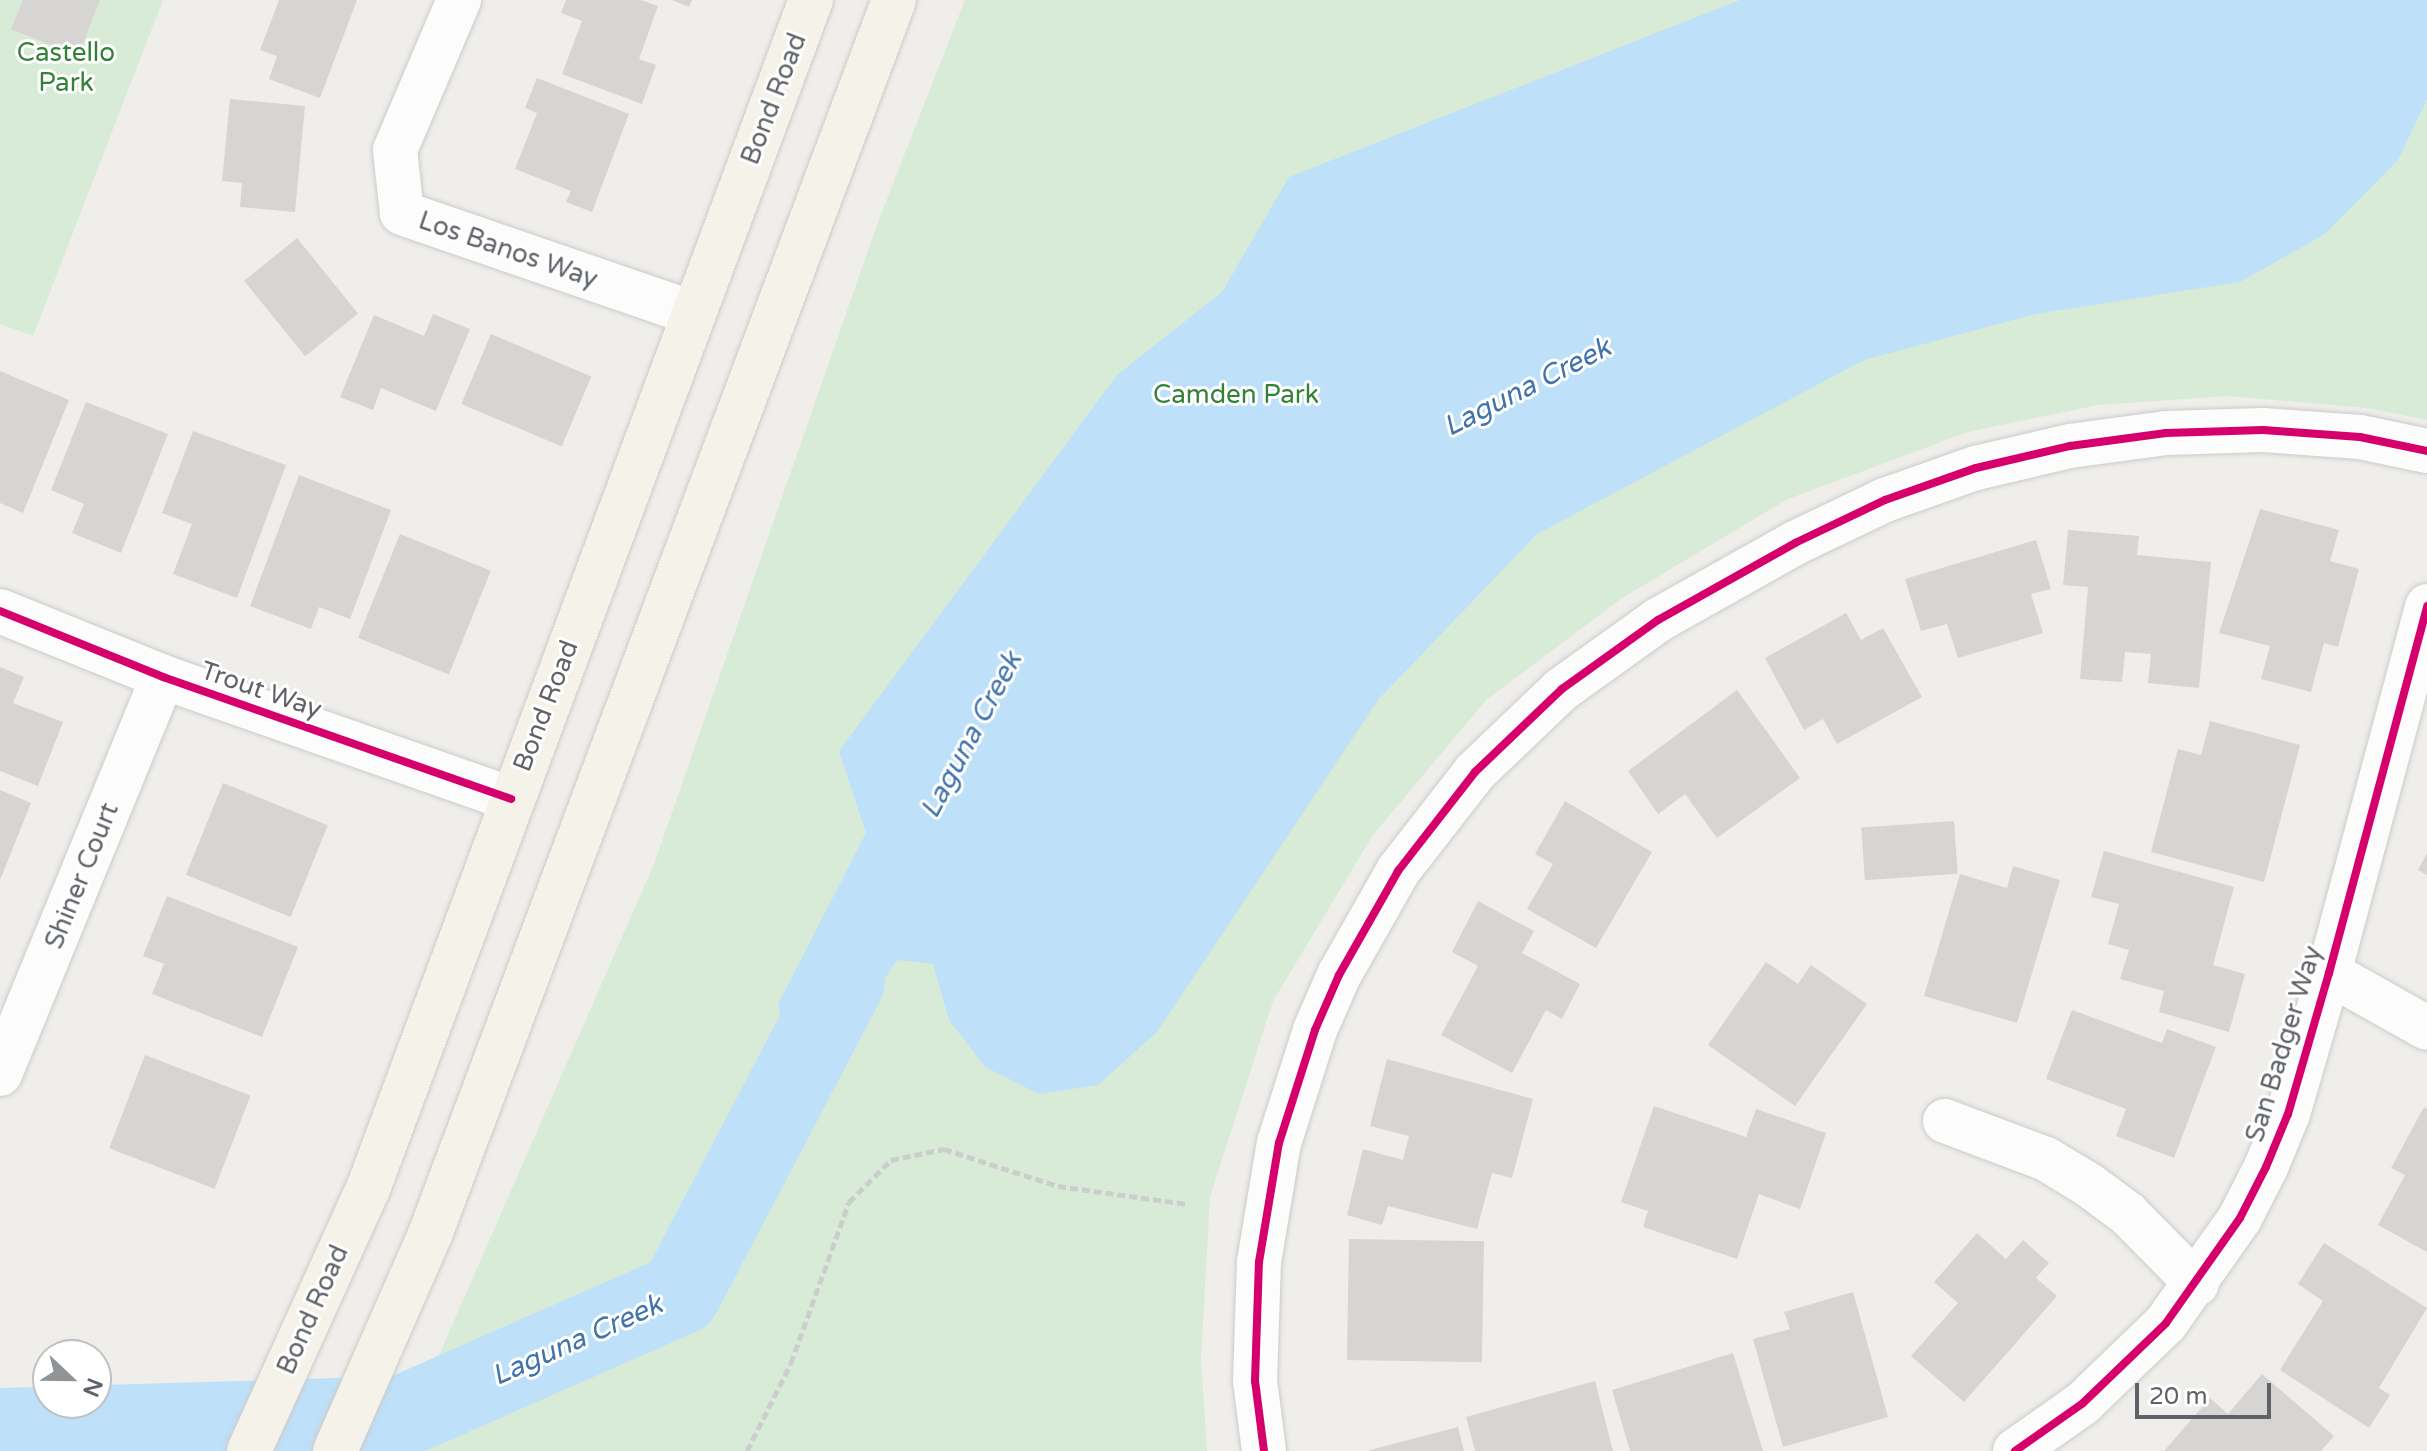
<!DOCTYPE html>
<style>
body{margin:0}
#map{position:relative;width:2427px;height:1451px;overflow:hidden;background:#efeeea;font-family:"Varela Round",sans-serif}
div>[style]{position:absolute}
.green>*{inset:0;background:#d8ebd6}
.water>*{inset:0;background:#bfe0f9}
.river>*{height:82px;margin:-41px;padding:0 41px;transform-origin:41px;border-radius:41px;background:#bfe0f9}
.building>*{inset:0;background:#d6d5d3;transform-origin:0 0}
.path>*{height:5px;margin-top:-2.5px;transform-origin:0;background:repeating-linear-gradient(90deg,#cacfcc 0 8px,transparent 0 12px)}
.roads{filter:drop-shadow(0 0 2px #cbcccc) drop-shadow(0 0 2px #cbcccc)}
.street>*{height:44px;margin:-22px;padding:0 22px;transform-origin:22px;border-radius:22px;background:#fdfcfc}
.primary>*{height:44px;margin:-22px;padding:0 22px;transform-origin:22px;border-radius:22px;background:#f4f2e9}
.cycleway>*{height:8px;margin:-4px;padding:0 4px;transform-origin:4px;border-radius:4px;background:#d6006c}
span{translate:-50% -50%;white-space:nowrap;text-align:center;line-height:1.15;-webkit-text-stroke:6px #fff;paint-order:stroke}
.park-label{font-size:26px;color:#348238}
.street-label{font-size:26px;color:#5f6368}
.water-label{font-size:28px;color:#4174aa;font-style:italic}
.north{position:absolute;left:32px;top:1339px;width:80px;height:80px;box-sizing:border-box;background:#fff;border:2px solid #bfc1c3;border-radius:50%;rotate:112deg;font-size:22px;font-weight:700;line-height:32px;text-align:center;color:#5f6368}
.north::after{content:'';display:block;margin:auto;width:28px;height:36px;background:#919496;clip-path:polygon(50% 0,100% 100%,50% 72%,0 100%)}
.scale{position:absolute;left:2135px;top:1383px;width:136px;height:36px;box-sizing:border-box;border:4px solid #5f6368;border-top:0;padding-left:10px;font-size:24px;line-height:28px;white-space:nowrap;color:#5f6368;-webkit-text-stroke:6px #fff;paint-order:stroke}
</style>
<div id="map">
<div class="green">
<i style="clip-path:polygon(0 0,163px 0,33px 336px,0 324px)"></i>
<i style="clip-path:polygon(965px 0,2427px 0,2427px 420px,2367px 408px,2228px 396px,2098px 405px,1968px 432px,1788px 499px,1622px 598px,1486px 700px,1373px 835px,1273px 1001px,1210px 1197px,1201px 1359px,1207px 1451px,397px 1451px,654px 864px,878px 222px)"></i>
</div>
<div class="water">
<i style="clip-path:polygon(1740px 0,2427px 0,2427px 99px,2398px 160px,2325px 234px,2240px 282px,2036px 314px,1864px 360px,1537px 534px,1378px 700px,1157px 1032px,1098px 1085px,1039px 1094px,985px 1067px,949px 1020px,933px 964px,897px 960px,840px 1046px,792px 1081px,778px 1004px,866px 833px,839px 751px,1117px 375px,1222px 292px,1289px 177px)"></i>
</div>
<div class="river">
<i style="left:0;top:1429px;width:401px;rotate:-1.7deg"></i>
<i style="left:401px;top:1417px;width:305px;rotate:-23.8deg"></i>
<i style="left:680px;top:1294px;width:352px;rotate:-62.3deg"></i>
</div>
<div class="building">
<i style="clip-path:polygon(23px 0,100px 0,78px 56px,11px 29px)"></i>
<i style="clip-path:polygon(279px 0,357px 0,320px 98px,269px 79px,277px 56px,260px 50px)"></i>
<i style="clip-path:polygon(566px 0,641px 0,658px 6px,639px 59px,656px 65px,642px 104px,562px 74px,582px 21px,561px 13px)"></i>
<i style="clip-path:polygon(672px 0,692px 0,689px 7px)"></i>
<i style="clip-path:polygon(537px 78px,629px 114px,592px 212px,566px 202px,571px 191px,515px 169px,537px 113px,525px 108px)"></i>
<i style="clip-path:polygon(230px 99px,305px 106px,295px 212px,240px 207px,242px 183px,222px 181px)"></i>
<i style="left:297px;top:238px;width:97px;height:68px;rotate:51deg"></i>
<i style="clip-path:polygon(433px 314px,470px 329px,436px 411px,381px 388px,373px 410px,340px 397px,374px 315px,424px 336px)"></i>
<i style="left:491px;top:334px;width:109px;height:76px;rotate:23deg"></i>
<i style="clip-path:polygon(0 371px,69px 400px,23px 513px,0 503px)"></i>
<i style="clip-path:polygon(86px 402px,168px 434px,121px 553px,72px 533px,84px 504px,51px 490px)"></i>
<i style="clip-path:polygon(193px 431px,286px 465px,237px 598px,173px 574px,192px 524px,162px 513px)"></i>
<i style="clip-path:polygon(299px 475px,391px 510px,350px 619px,319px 607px,311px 629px,250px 606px)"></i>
<i style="clip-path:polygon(2260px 509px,2339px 530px,2330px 561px,2359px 569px,2338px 647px,2324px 643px,2311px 692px,2261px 679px,2270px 646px,2219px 633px)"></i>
<i style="clip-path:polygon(2068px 530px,2139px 536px,2137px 555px,2211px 562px,2199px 688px,2148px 683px,2151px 654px,2125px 652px,2122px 682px,2080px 679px,2088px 587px,2063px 585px)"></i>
<i style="left:400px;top:534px;width:98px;height:112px;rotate:22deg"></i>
<i style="clip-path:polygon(2036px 540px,2051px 589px,2031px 594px,2043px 633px,1958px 658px,1947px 624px,1921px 631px,1905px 579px)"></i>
<i style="clip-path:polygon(1846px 613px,1861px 640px,1883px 628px,1922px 697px,1837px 744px,1823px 719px,1804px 730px,1765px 658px)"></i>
<i style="clip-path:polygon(0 667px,24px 677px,13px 703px,63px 722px,38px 786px,0 771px)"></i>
<i style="clip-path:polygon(1737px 690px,1800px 778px,1717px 838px,1685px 794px,1658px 814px,1628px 771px)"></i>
<i style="clip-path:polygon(2210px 721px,2300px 745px,2264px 882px,2151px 852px,2178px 749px,2201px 755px)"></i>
<i style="left:223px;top:783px;width:113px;height:99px;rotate:22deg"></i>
<i style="clip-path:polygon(0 790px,31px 803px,0 880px)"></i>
<i style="clip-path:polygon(1565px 801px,1652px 852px,1596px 948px,1527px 909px,1553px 864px,1535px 854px)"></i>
<i style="left:1954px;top:821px;width:53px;height:93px;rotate:86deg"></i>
<i style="clip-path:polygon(2104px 851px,2234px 887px,2213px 965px,2245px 974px,2229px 1032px,2159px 1012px,2164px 991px,2120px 979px,2129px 950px,2108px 944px,2119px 904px,2091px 897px)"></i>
<i style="clip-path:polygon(2427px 853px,2427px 875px,2418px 870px)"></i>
<i style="clip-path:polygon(2013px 866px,2060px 880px,2017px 1023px,1924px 996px,1960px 874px,2007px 888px)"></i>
<i style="clip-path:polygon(167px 896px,298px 947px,262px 1037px,152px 994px,164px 964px,143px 956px)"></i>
<i style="clip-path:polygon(1478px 901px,1534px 931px,1522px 953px,1580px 984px,1562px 1019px,1546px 1010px,1512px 1073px,1441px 1035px,1478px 966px,1452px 952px)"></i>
<i style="clip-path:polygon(1766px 962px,1798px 984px,1811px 965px,1867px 1004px,1795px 1106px,1708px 1045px)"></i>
<i style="clip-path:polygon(2072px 1010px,2162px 1043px,2167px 1029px,2216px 1047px,2174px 1158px,2116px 1136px,2126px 1109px,2046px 1079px)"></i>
<i style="left:145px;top:1055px;width:113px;height:100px;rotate:21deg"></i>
<i style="clip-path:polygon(1387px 1059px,1533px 1099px,1512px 1178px,1492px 1173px,1477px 1229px,1388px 1206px,1382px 1225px,1347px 1215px,1363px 1149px,1403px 1160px,1409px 1136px,1370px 1126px)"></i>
<i style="clip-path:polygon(1654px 1106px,1746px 1137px,1756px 1109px,1826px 1133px,1800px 1209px,1759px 1194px,1737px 1259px,1643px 1227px,1648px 1211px,1621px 1202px)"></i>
<i style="clip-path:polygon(2424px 1107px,2427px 1109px,2427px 1252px,2378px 1225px,2405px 1175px,2391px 1168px)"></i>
<i style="clip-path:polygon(1977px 1233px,2006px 1259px,2023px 1240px,2049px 1263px,2036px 1278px,2057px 1296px,1964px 1402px,1911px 1356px,1958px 1303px,1934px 1282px)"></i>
<i style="left:1349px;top:1239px;width:135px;height:121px;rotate:1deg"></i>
<i style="clip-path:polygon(2324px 1243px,2427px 1308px,2379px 1388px,2390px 1395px,2369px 1428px,2280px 1370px,2323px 1301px,2298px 1284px)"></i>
<i style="clip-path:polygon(1853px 1292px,1888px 1417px,1783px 1447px,1753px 1339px,1790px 1329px,1784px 1312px)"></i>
<i style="clip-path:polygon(1733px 1353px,1763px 1451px,1630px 1451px,1612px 1390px)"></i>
<i style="clip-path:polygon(2262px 1374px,2334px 1436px,2321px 1451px,2164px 1451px,2210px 1398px,2228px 1414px)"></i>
<i style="clip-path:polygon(1595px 1381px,1613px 1451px,1475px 1451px,1466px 1417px)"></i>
<i style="clip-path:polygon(1458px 1427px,1464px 1451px,1370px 1451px,1370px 1450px)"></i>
</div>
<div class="path">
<i style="left:747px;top:1451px;width:98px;rotate:-63.4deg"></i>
<i style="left:791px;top:1363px;width:171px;rotate:-70.2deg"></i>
<i style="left:849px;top:1202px;width:59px;rotate:-45deg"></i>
<i style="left:891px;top:1160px;width:54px;rotate:-11.7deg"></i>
<i style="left:944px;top:1149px;width:120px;rotate:18deg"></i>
<i style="left:1058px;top:1186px;width:130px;rotate:7.9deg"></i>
</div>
<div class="roads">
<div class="street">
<i style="left:459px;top:0;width:163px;rotate:113.1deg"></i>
<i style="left:395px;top:150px;width:63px;rotate:83.7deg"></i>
<i style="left:402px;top:213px;width:307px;rotate:19deg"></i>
<i style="left:0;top:611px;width:176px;rotate:22deg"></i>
<i style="left:163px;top:677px;width:369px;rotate:19.3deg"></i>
<i style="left:2329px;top:973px;width:112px;rotate:29.3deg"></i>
<i style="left:0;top:1074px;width:429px;rotate:-67.7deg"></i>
<i style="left:1945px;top:1121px;width:108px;rotate:20.6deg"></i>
<i style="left:2046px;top:1159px;width:50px;rotate:31.2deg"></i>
<i style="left:2089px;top:1185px;width:49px;rotate:36.6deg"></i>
<i style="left:2128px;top:1214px;width:98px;rotate:45.4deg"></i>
<i style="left:1264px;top:1451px;width:71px;rotate:-97.3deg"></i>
<i style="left:1255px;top:1381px;width:119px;rotate:-88.1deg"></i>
<i style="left:1259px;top:1262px;width:121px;rotate:-80.5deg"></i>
<i style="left:1279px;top:1143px;width:119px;rotate:-72.3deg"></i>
<i style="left:1315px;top:1030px;width:60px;rotate:-66.4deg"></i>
<i style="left:1339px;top:975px;width:120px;rotate:-60.4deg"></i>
<i style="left:1398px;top:871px;width:125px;rotate:-52.1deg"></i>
<i style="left:1475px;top:772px;width:120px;rotate:-43.7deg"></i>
<i style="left:1562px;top:689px;width:118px;rotate:-35.7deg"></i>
<i style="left:1658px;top:620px;width:157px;rotate:-29.3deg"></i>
<i style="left:1795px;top:543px;width:100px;rotate:-25.5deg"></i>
<i style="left:1885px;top:500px;width:96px;rotate:-19.4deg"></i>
<i style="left:1976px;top:468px;width:97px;rotate:-13.2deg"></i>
<i style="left:2070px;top:446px;width:97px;rotate:-7.7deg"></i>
<i style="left:2166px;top:433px;width:97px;rotate:-1.8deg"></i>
<i style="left:2263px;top:430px;width:97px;rotate:4.1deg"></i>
<i style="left:2360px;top:437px;width:68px;rotate:11.8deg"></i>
<i style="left:2015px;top:1451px;width:83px;rotate:-35.2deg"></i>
<i style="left:2083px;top:1403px;width:115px;rotate:-43.9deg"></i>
<i style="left:2166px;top:1323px;width:128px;rotate:-54.8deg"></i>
<i style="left:2240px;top:1218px;width:57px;rotate:-63deg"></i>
<i style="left:2266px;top:1167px;width:57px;rotate:-67.5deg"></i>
<i style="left:2288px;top:1114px;width:147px;rotate:-73.8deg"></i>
<i style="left:2329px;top:973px;width:380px;rotate:-75deg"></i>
</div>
<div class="primary">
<i style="left:249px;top:1451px;width:288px;rotate:-65.6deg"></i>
<i style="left:368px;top:1189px;width:1269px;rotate:-69.57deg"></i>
<i style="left:335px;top:1451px;width:239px;rotate:-66.3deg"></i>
<i style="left:431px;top:1232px;width:1316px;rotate:-69.4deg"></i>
</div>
</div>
<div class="cycleway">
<i style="left:0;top:611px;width:176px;rotate:22deg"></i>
<i style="left:163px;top:677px;width:369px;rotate:19.3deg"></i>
<i style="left:1264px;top:1451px;width:71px;rotate:-97.3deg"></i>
<i style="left:1255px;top:1381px;width:119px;rotate:-88.1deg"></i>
<i style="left:1259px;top:1262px;width:121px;rotate:-80.5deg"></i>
<i style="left:1279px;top:1143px;width:119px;rotate:-72.3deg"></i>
<i style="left:1315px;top:1030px;width:60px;rotate:-66.4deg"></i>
<i style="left:1339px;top:975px;width:120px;rotate:-60.4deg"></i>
<i style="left:1398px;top:871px;width:125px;rotate:-52.1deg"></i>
<i style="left:1475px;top:772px;width:120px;rotate:-43.7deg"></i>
<i style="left:1562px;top:689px;width:118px;rotate:-35.7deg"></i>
<i style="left:1658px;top:620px;width:157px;rotate:-29.3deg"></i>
<i style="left:1795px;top:543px;width:100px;rotate:-25.5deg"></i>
<i style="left:1885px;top:500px;width:96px;rotate:-19.4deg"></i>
<i style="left:1976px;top:468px;width:97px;rotate:-13.2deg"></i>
<i style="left:2070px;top:446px;width:97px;rotate:-7.7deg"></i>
<i style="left:2166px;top:433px;width:97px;rotate:-1.8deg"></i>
<i style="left:2263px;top:430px;width:97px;rotate:4.1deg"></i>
<i style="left:2360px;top:437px;width:68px;rotate:11.8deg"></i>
<i style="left:2015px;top:1451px;width:83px;rotate:-35.2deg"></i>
<i style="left:2083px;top:1403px;width:115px;rotate:-43.9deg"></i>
<i style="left:2166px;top:1323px;width:128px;rotate:-54.8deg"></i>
<i style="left:2240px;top:1218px;width:57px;rotate:-63deg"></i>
<i style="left:2266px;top:1167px;width:57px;rotate:-67.5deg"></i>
<i style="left:2288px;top:1114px;width:147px;rotate:-73.8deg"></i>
<i style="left:2329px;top:973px;width:380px;rotate:-75deg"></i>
</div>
<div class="park-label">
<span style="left:66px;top:68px">Castello<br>Park</span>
<span style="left:1236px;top:395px">Camden Park</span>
</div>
<div class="street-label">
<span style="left:774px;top:99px;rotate:-69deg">Bond Road</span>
<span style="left:508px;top:250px;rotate:19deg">Los Banos Way</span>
<span style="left:261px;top:690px;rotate:19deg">Trout Way</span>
<span style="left:546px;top:706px;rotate:-69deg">Bond Road</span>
<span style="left:82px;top:876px;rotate:-68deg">Shiner Court</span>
<span style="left:2284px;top:1044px;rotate:-73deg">San Badger Way</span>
<span style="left:313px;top:1310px;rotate:-66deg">Bond Road</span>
</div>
<div class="water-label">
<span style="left:1527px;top:387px;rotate:-27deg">Laguna Creek</span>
<span style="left:971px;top:735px;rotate:-62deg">Laguna Creek</span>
<span style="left:577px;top:1340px;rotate:-24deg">Laguna Creek</span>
</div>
<div class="north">N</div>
<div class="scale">20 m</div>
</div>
